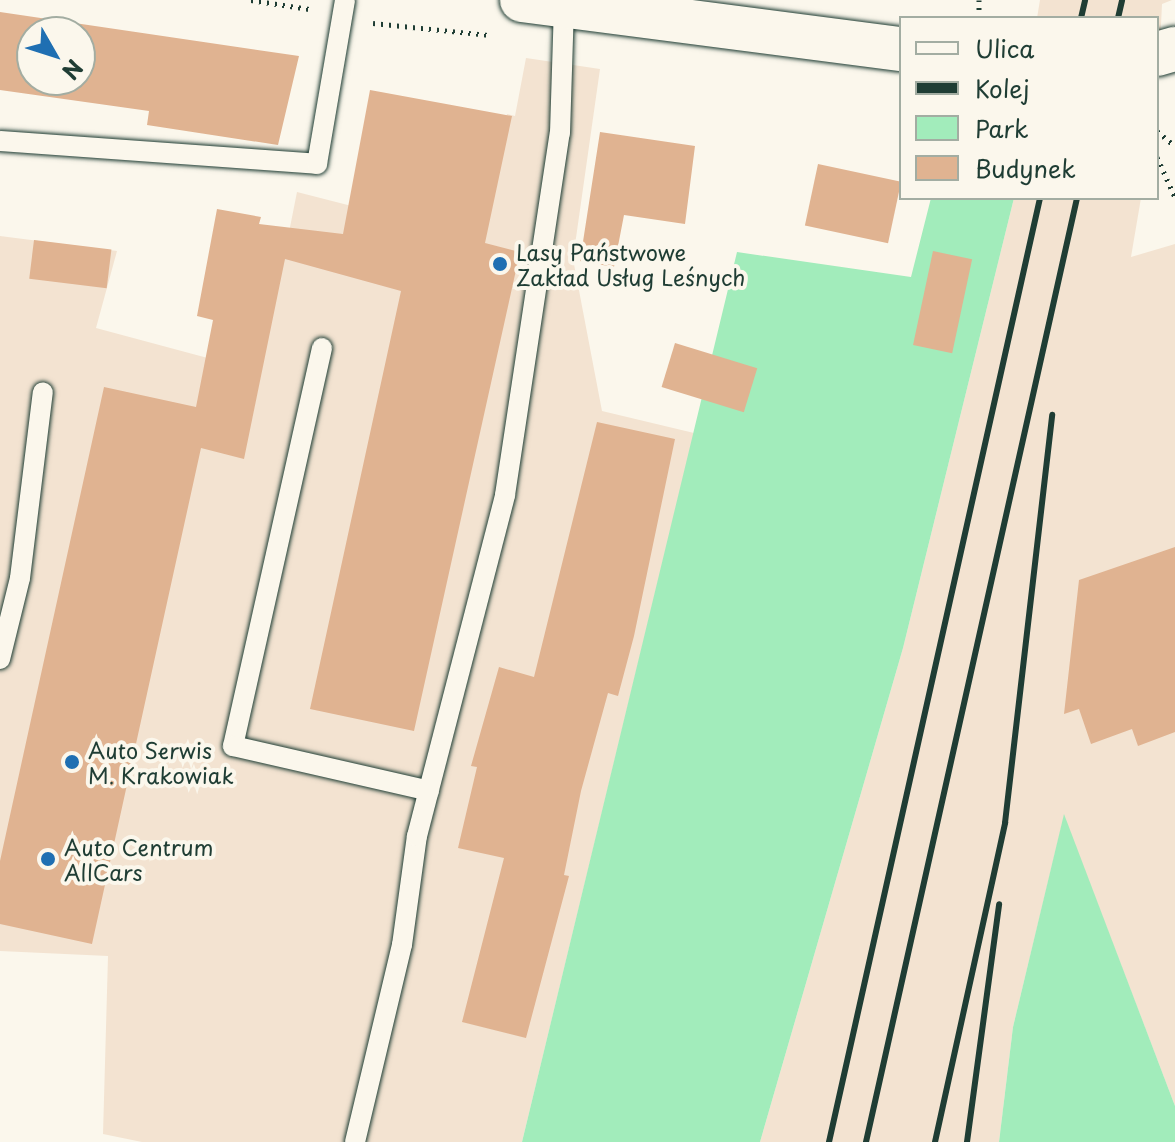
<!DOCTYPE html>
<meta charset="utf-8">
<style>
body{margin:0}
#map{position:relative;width:1175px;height:1142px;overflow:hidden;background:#fbf7ec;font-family:"Playpen Sans",sans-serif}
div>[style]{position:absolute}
.built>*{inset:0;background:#f3e3d1}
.green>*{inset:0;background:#a2ecbb}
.building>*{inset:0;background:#e0b391;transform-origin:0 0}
.path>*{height:5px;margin-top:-2.5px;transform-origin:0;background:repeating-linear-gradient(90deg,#1f3d34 0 2px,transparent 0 8px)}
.roads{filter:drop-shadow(0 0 2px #1f3d34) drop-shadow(0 0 2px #1f3d34)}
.service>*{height:20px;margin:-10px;padding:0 10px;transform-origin:10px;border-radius:10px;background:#fbf7ec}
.tertiary>*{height:44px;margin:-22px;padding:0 22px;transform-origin:22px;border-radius:22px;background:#fbf7ec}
.rail>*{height:6px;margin:-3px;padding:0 3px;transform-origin:3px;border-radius:3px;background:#1f3d34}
.dots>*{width:22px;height:22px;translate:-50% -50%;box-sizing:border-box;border:4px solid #fbf7ec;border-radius:50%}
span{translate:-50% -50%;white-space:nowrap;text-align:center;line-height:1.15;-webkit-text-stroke:8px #fbf7ec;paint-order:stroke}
.poi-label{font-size:22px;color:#1f3d34}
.left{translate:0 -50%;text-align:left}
.legend{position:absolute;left:899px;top:16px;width:260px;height:184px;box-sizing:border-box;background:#fbf7ec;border:2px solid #a3ada2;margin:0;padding:10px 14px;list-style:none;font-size:24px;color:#1f3d34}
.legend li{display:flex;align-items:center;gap:16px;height:40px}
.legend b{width:40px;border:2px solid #a3ada2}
.north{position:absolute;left:16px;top:16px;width:80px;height:80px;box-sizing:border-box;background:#fbf7ec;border:2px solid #a3ada2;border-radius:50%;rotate:129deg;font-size:22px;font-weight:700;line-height:32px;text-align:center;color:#1f3d34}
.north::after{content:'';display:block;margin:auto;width:28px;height:36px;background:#1f6fb2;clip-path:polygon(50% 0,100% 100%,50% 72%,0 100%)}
</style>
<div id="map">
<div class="built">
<i style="clip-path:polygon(1040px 0,1172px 0,1162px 4px,1157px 109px,1157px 18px,1037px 18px)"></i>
<i style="clip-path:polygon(526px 58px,600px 69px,573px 259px,602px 411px,694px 433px,522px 1142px,142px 1142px,103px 1134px,108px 956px,0 951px,0 236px,117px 251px,96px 328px,230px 364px,252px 418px,297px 192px,418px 223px,505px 126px,507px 114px,515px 116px)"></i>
<i style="clip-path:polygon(1014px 198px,1141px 198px,1131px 257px,1175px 244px,1175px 1106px,1064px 816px,1013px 1027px,999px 1142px,760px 1142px,903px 648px)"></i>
</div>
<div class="green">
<i style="clip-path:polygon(931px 198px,1014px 198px,903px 648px,760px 1142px,522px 1142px,737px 252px,911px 277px)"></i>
<i style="clip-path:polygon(1064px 814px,1175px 1106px,1175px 1142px,999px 1142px,1013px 1027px)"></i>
</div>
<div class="building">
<i style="clip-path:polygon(evenodd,0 12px,299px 56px,278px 145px,147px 125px,149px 111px,0 90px,0 12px,32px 32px,80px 32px,80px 80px,32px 80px,32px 32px)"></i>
<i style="clip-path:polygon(370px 90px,512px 116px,485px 243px,520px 252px,414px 731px,310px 709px,401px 291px,285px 259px,244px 459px,201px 448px,92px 944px,0 924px,0 861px,104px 387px,196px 407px,213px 320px,197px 316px,217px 209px,261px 217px,259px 224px,343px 234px)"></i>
<i style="clip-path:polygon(600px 132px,695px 146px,685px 224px,624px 215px,614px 267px,580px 261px)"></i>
<i style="left:818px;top:164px;width:85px;height:63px;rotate:12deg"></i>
<i style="left:34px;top:240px;width:78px;height:39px;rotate:7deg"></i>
<i style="left:933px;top:251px;width:40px;height:96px;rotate:12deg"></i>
<i style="left:675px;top:343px;width:86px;height:46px;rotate:17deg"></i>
<i style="clip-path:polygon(597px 422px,675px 439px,634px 636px,618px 696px,608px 693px,581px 791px,564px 875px,569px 876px,526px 1038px,462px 1022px,504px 858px,458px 848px,477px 767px,471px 766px,499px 667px,534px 677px)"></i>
<i style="clip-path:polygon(1175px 547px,1175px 732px,1138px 746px,1132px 729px,1091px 744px,1079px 709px,1064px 714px,1079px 580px)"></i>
</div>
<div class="path">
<i style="left:251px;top:0;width:59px;rotate:8.8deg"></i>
<i style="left:979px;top:0;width:18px;rotate:90deg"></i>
<i style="left:373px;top:23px;width:118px;rotate:5.9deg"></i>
<i style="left:1157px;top:131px;width:23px;rotate:40deg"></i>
<i style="left:1157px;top:157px;width:44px;rotate:65.8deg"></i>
</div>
<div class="roads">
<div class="service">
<i style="left:0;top:141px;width:318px;rotate:4.1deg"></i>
<i style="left:317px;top:164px;width:166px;rotate:-80.3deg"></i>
<i style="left:322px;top:348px;width:408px;rotate:102.6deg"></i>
<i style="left:233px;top:746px;width:201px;rotate:12.9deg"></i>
<i style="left:0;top:659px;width:83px;rotate:-76.1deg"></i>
<i style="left:20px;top:578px;width:187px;rotate:-83deg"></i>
<i style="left:355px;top:1142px;width:203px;rotate:-76.6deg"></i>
<i style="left:402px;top:945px;width:110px;rotate:-82.2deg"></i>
<i style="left:417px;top:836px;width:352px;rotate:-75.5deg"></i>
<i style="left:505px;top:495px;width:366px;rotate:-81.4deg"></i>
<i style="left:560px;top:133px;width:129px;rotate:-88.2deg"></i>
</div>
<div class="tertiary">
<i style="left:522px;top:0;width:382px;rotate:7.4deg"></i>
<i style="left:1157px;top:54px;width:19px;rotate:-16deg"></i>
</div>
</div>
<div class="rail">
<i style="left:1081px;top:18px;width:18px;rotate:-77deg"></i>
<i style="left:1118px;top:18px;width:18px;rotate:-77deg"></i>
<i style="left:829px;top:1142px;width:967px;rotate:-77.4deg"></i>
<i style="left:866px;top:1142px;width:967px;rotate:-77.4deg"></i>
<i style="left:935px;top:1142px;width:327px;rotate:-77.6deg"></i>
<i style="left:1005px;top:823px;width:411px;rotate:-83.4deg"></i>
<i style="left:967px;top:1142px;width:240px;rotate:-82.3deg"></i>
</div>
<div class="dots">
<i style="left:500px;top:264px;background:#1f6fb2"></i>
<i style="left:72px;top:762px;background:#1f6fb2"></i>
<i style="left:48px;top:859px;background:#1f6fb2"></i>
</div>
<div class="poi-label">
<span class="left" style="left:516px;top:264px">Lasy Państwowe<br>Zakład Usług Leśnych</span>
<span class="left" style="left:88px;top:762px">Auto Serwis<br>M. Krakowiak</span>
<span class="left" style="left:64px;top:859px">Auto Centrum<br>AllCars</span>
</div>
<ul class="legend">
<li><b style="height:10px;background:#fbf7ec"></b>Ulica</li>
<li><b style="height:10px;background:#1f3d34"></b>Kolej</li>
<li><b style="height:22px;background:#a2ecbb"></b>Park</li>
<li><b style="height:22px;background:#e0b391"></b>Budynek</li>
</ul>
<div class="north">N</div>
</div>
